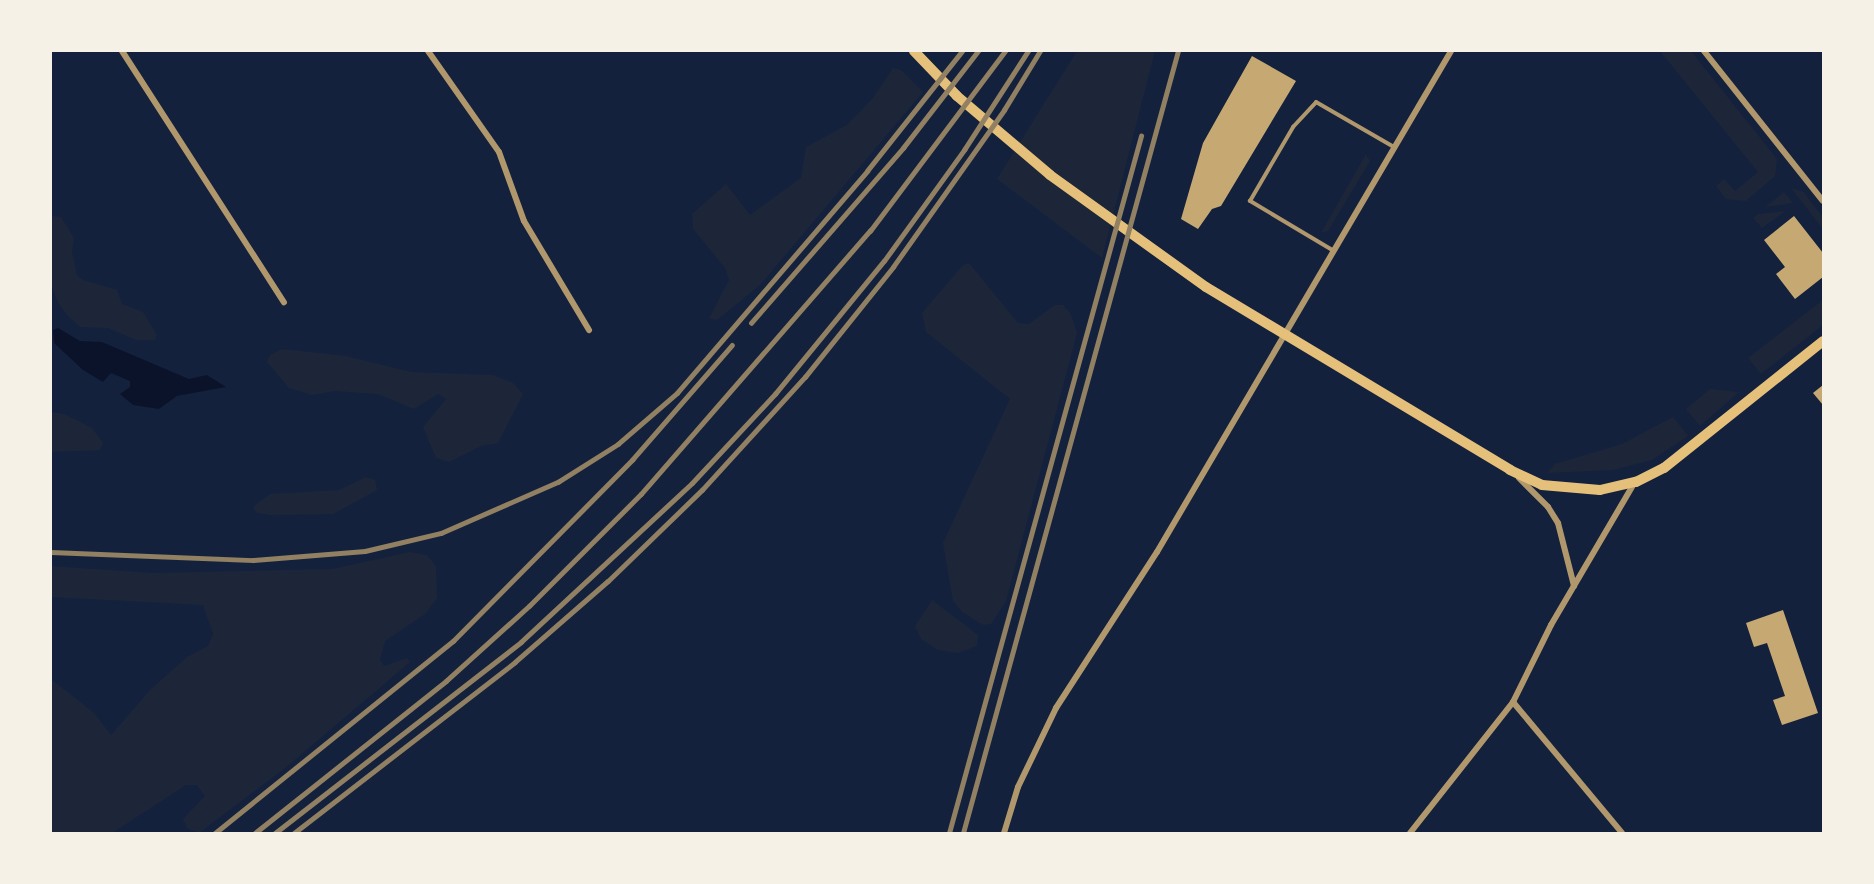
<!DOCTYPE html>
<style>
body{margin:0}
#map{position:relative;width:1874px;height:884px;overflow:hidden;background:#14213d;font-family:"Noto Serif",serif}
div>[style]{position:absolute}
.green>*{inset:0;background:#1d2539}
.water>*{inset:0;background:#0b132b}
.building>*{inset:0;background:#c6a872}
.service>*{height:4px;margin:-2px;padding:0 2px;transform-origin:2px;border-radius:2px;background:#b1986c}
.minor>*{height:6px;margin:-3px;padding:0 3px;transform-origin:3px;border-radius:3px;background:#b1986c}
.secondary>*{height:10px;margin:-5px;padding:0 5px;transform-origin:5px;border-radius:5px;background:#e5c07b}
.rail>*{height:4.5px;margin:-2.25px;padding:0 2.25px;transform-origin:2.25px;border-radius:2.25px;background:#918062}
span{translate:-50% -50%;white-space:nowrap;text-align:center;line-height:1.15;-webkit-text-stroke:6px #f6f1e7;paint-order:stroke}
.frame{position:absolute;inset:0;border:52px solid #f6f1e7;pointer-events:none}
</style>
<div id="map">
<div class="green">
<i style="clip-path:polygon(1077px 51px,1155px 51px,1102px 258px,997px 179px)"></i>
<i style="clip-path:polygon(1660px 51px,1691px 51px,1777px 159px,1775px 176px,1746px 201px,1726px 199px,1716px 186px,1724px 179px,1735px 191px,1758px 172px)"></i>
<i style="clip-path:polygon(893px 68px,901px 70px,923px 92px,760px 285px,717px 320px,709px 318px,729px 280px,725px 268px,693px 229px,692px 214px,726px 184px,750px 215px,801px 178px,806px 147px,847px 125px,873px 98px)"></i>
<i style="clip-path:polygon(1366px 154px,1370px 161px,1328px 231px,1321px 233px)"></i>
<i style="clip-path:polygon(1791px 188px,1804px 192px,1811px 202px,1823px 217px,1823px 229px)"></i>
<i style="clip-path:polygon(1784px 192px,1793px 203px,1765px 207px)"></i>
<i style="clip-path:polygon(1786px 211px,1762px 228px,1753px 218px,1758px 214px)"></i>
<i style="clip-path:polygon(51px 216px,61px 217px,74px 238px,72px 252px,77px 275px,83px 280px,117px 290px,122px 304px,143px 312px,157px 335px,155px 340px,136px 340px,108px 328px,80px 327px,68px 316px,58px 303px,51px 283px)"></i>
<i style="clip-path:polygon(969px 263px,1018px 323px,1029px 324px,1055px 305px,1063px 305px,1071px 314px,1077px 333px,1006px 601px,991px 624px,983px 625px,962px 612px,953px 601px,943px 543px,1010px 399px,926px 332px,922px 313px,963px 265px)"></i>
<i style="clip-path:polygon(1823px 300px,1823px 325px,1761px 374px,1748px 358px)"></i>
<i style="clip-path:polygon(282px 349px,346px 356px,411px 372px,493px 375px,513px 383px,523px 394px,498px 443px,481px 446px,449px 462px,436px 458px,423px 427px,446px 399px,438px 394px,414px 409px,378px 394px,335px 391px,312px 395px,289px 388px,267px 362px,270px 355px)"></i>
<i style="clip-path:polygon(1710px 389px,1739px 392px,1700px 426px,1686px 409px)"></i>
<i style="clip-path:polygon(51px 412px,64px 414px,92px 428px,103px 443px,100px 450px,51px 452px)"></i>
<i style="clip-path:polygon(1673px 417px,1688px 436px,1652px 460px,1613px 470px,1547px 473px,1555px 464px,1622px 444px)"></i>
<i style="clip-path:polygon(366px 477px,375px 480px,377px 490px,333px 514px,270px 515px,257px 513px,253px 507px,270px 494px,339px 490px)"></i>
<i style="clip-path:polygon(410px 552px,427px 555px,436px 566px,437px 598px,425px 614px,385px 641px,380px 660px,384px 666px,407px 658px,410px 662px,284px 769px,199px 833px,187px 828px,183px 819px,205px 796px,197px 785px,186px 785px,112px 833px,51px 833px,51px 679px,94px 713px,111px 735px,151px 689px,187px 657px,208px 646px,213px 634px,203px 605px,51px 597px,51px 566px,152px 573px,332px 569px)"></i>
<i style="clip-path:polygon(932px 600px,978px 635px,977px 646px,958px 653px,938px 650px,921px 639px,915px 626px)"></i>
</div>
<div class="water">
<i style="clip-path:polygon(58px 328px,80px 341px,102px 342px,189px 379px,207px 375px,226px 387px,177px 396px,159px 409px,133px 405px,120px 394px,130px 387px,130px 381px,111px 373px,103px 382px,83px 370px,54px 343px,53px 330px)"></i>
</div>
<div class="building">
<i style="clip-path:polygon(1252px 56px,1296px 81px,1221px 206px,1212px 209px,1198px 229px,1181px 219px,1203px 143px)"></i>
<i style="clip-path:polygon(1794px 216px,1823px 253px,1823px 277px,1795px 299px,1776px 274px,1785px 267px,1764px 240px)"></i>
<i style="clip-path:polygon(1823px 385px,1823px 405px,1813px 393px)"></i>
<i style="clip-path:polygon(1783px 610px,1818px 713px,1782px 725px,1773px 700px,1785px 696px,1767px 643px,1754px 647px,1746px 623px)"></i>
</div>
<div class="service">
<i style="left:1334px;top:251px;width:98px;rotate:-149.2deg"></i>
<i style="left:1250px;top:201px;width:86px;rotate:-59.8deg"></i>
<i style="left:1293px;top:127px;width:34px;rotate:-47deg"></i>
<i style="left:1316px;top:102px;width:90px;rotate:30deg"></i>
</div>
<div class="minor">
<i style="left:122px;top:51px;width:299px;rotate:57.2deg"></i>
<i style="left:428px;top:51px;width:123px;rotate:54.9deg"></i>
<i style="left:499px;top:152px;width:73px;rotate:70.1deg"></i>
<i style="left:524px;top:221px;width:127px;rotate:59.2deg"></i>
<i style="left:1704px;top:51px;width:191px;rotate:51.6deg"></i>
<i style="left:1519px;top:478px;width:41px;rotate:45deg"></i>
<i style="left:1548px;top:507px;width:19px;rotate:58deg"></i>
<i style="left:1558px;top:523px;width:65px;rotate:75.7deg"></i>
<i style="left:1513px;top:702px;width:170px;rotate:50.2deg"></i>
<i style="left:1004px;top:833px;width:48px;rotate:-73.1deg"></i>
<i style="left:1018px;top:787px;width:88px;rotate:-64.3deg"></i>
<i style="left:1056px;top:708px;width:186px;rotate:-57.1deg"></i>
<i style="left:1157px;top:552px;width:581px;rotate:-59.59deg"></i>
<i style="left:1410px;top:833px;width:167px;rotate:-51.8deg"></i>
<i style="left:1513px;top:702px;width:86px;rotate:-63.7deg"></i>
<i style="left:1551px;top:625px;width:166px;rotate:-59.6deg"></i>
</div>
<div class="secondary">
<i style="left:914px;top:51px;width:62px;rotate:46.3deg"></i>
<i style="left:957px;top:96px;width:122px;rotate:40.3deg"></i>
<i style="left:1050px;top:175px;width:192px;rotate:35.7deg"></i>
<i style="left:1206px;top:287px;width:355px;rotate:31deg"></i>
<i style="left:1510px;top:470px;width:35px;rotate:25deg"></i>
<i style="left:1542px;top:485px;width:58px;rotate:4.9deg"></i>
<i style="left:1600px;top:490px;width:37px;rotate:-13deg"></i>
<i style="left:1636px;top:482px;width:31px;rotate:-27deg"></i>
<i style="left:1664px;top:468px;width:203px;rotate:-38.6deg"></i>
</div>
<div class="rail">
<i style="left:751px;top:323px;width:232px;rotate:-49deg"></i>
<i style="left:903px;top:148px;width:123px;rotate:-52.3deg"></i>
<i style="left:51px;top:552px;width:202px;rotate:2.3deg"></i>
<i style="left:253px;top:560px;width:112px;rotate:-4.6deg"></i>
<i style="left:365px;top:551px;width:78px;rotate:-13.3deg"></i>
<i style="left:441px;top:533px;width:128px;rotate:-23.6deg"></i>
<i style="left:558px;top:482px;width:71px;rotate:-32.3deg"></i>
<i style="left:618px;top:444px;width:78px;rotate:-40.8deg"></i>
<i style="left:677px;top:393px;width:292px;rotate:-49.4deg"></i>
<i style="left:867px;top:171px;width:153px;rotate:-51.6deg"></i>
<i style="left:215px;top:833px;width:306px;rotate:-38.9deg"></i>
<i style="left:453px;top:641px;width:255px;rotate:-45.3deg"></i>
<i style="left:632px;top:460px;width:152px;rotate:-49deg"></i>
<i style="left:255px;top:833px;width:244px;rotate:-38.5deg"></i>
<i style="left:446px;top:681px;width:112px;rotate:-42.1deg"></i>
<i style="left:529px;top:606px;width:158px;rotate:-45deg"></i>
<i style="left:641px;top:494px;width:349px;rotate:-49deg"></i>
<i style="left:870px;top:231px;width:225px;rotate:-53.1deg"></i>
<i style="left:275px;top:833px;width:311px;rotate:-37.8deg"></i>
<i style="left:521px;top:642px;width:233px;rotate:-42.9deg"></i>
<i style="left:692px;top:483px;width:122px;rotate:-47deg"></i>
<i style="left:775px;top:394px;width:172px;rotate:-50.7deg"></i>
<i style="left:884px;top:261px;width:137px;rotate:-54.2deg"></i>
<i style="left:964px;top:150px;width:118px;rotate:-57.1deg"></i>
<i style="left:294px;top:833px;width:279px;rotate:-37.7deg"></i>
<i style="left:515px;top:662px;width:123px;rotate:-41.1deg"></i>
<i style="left:608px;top:581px;width:131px;rotate:-44.1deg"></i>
<i style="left:702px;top:490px;width:153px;rotate:-47.7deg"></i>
<i style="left:805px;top:377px;width:141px;rotate:-51.3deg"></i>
<i style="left:893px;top:267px;width:192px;rotate:-54.7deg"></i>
<i style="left:1004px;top:110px;width:69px;rotate:-58.6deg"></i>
<i style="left:949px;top:833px;width:723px;rotate:-74.6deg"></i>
<i style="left:963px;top:833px;width:811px;rotate:-74.63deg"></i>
</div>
<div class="frame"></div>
</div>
